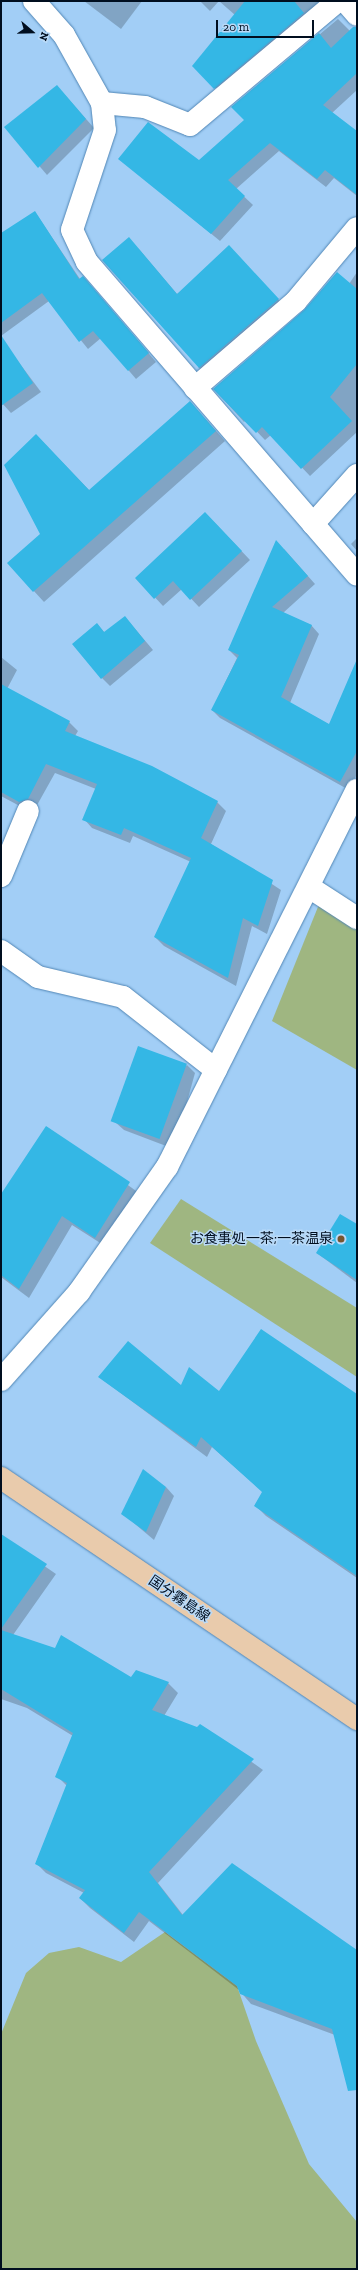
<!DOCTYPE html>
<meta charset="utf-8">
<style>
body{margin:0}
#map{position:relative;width:358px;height:2270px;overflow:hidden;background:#a2cef6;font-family:"Zilla Slab","Noto Sans JP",serif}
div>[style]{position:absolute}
.green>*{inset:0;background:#9fb681}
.shadow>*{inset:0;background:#0003}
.building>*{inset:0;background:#34b7e5;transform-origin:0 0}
.roads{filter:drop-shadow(0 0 1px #5186b5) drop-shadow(0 0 1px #5186b5)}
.minor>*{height:22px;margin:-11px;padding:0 11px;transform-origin:11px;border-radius:11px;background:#fff}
.primary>*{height:22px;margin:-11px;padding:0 11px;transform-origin:11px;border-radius:11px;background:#e9cbac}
.dots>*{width:11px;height:11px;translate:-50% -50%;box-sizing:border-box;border:2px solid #b9daf8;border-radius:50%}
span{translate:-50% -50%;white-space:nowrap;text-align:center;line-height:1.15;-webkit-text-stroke:3px #b9daf8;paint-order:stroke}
.poi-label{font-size:14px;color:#000e1f}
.right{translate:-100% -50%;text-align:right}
.street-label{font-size:14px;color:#000e1f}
.frame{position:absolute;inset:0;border:2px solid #000e1f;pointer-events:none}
.north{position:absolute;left:12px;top:12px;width:40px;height:40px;-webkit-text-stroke:3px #b9daf8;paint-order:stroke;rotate:110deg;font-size:11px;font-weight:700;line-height:16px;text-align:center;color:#000e1f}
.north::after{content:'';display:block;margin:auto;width:14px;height:18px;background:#000e1f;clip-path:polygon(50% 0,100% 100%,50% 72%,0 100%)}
.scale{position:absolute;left:216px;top:20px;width:98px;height:18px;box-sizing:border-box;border:2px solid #000e1f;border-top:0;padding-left:5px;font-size:12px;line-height:14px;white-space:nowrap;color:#000e1f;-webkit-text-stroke:3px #b9daf8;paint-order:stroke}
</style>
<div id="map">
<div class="green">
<i style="clip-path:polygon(324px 892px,357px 923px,357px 1070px,272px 1021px)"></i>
<i style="clip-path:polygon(181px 1199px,357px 1308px,357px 1377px,150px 1243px)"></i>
<i style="clip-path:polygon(165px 1932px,237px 1986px,256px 2041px,309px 2164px,357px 2222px,357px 2269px,1px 2269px,1px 2034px,26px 1973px,49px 1953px,79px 1947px,121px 1962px)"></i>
</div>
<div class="shadow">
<i style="clip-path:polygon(84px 1px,142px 1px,121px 29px)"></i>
<i style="clip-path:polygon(200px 1px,329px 1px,223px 96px,194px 66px,235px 15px,219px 1px,210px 11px)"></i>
<i style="clip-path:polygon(338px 19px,355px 36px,357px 34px,357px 90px,332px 113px,357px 132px,357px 196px,334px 178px,326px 187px,279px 151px,236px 189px,253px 205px,220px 241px,119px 158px,199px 161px,245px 120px,233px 107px)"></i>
<i style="clip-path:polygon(65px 95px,94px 128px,47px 175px,6px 127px)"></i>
<i style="clip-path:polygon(35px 212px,80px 279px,90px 285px,156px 362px,136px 379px,101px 338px,88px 349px,49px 301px,1px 336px,1px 234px)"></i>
<i style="clip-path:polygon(138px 248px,177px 294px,238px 256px,288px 310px,209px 377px,199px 368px)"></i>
<i style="clip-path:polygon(357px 272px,357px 432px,310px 476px,271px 435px,265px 440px,246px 420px,244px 422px,214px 389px,349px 284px)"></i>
<i style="clip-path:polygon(11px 352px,41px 392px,11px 413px,1px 402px,1px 359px)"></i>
<i style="clip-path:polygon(190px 402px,225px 441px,44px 602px,8px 563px,41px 535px,36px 435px,90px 491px)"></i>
<i style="clip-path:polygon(214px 522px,250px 560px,199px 607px,182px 589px,163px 606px,137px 578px)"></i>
<i style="clip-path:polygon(357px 538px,357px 551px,351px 544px)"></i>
<i style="clip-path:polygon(284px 549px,315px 584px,283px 613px,311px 625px,319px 634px,290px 703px,330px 725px,357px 662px,357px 774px,349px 790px,220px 718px,212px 710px,237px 658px,229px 650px)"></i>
<i style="clip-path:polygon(125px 617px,153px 650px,110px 686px,102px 678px,97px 624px,105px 633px)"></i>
<i style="clip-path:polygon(1px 657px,17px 670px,7px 689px,69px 722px,78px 731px,75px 736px,217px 802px,226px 811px,211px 844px,281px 890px,267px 934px,252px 926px,236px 986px,164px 946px,155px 937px,191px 862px,133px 836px,130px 843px,92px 828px,84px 819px,96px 789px,55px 773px,36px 807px,29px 811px,1px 796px)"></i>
<i style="clip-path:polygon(187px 1065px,195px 1073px,174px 1149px,124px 1130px,115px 1122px)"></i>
<i style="clip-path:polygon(47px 1127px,139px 1193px,105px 1246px,72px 1225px,29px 1298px,1px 1277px,1px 1202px)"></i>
<i style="clip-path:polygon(357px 1225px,357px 1283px,317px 1253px)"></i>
<i style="clip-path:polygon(99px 1377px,219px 1393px,357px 1396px,357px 1578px,266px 1516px,255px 1505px,263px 1492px,212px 1447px,207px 1457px)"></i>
<i style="clip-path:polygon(166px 1487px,174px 1496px,154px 1540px,122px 1513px)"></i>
<i style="clip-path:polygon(1px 1536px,56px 1574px,13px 1635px,131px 1678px,168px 1683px,178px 1693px,164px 1716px,198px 1728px,200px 1725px,263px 1770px,158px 1883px,183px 1915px,357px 1952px,357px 2082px,335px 2035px,251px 2004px,239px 1990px,149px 1921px,134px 1942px,90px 1908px,80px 1898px,84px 1893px,46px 1873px,36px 1863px,67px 1786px,57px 1776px,73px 1736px,27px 1708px,1px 1699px)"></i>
</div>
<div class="building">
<i style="clip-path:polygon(245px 1px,294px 1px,304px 13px,214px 89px,192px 66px)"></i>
<i style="clip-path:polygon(353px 27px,357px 27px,357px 73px,323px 105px,357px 131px,357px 195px,325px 170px,317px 179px,270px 143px,228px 180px,245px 196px,211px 234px,118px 159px,148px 122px,199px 160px,244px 120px,231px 107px,319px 33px,331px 48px)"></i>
<i style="clip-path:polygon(57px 85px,86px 119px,38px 168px,4px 127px)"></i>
<i style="clip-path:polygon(35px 211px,79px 279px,83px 276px,149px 353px,128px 371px,93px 331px,79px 342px,42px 293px,1px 323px,1px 233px)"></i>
<i style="clip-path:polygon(129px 237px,177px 294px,229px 245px,279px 299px,199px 368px,102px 260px)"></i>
<i style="clip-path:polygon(337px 272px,357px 289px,357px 364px,330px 397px,352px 421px,301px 469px,262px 427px,256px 433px,213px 389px,304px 310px)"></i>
<i style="clip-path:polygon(1px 335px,33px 383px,1px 406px)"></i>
<i style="clip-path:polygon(190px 401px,216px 431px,33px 592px,7px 563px,40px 534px,4px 465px,36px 434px,89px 490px)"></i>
<i style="clip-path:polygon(205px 512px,242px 551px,190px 600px,173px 581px,154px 599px,135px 578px)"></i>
<i style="clip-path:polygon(276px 540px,308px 576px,272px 607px,312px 625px,281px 697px,329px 724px,357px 659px,357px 751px,340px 782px,211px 710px,239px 655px,228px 650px)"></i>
<i style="clip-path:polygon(125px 616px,145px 641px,101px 679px,72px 644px,97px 623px,104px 632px)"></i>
<i style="clip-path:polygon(1px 684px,70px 721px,65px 731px,152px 766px,218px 801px,201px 838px,273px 880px,258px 926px,243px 918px,228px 978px,154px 937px,191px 858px,124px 828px,121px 835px,82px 820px,97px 784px,46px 764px,28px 799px,19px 802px,1px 792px)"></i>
<i style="left:138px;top:1046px;width:52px;height:80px;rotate:20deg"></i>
<i style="clip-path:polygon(46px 1126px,130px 1182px,95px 1238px,62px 1216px,19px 1289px,1px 1275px,1px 1194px)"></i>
<i style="clip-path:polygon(340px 1214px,357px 1224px,357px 1280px,316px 1253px)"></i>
<i style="clip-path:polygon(261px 1329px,357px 1394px,357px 1576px,254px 1506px,262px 1492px,201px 1437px,196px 1447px,98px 1377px,128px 1341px,181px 1385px,189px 1367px,219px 1391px)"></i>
<i style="clip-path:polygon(143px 1469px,166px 1487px,146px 1532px,121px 1514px)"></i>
<i style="clip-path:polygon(1px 1534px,47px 1564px,1px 1629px)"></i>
<i style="clip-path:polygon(1px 1630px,55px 1648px,61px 1635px,131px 1677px,136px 1670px,169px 1682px,152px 1710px,197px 1727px,200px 1724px,254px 1759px,149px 1872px,182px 1915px,232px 1863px,357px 1950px,357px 2090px,348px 2091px,332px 2029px,240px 1994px,237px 1986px,139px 1912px,124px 1933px,79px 1898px,85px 1890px,35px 1864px,67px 1783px,55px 1777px,73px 1733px,1px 1689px)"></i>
</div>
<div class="roads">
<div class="minor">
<i style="left:34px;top:1px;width:45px;rotate:48.6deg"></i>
<i style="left:64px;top:35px;width:78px;rotate:60.8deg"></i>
<i style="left:102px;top:103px;width:27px;rotate:84deg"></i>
<i style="left:105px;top:130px;width:105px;rotate:108.3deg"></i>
<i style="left:72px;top:230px;width:35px;rotate:65deg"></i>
<i style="left:87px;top:262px;width:413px;rotate:49.2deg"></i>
<i style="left:345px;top:1px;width:18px;rotate:49deg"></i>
<i style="left:102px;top:103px;width:43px;rotate:5.3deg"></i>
<i style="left:145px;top:107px;width:48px;rotate:21.8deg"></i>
<i style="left:190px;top:125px;width:193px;rotate:-40deg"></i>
<i style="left:195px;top:388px;width:133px;rotate:-40.7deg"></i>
<i style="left:296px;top:301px;width:95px;rotate:-50.1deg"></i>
<i style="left:313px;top:524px;width:66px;rotate:-48.1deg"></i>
<i style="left:1px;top:876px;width:70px;rotate:-67.4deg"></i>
<i style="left:309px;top:887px;width:57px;rotate:32.9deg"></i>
<i style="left:1px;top:951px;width:45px;rotate:35.1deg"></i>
<i style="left:38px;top:977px;width:87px;rotate:13.2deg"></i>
<i style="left:123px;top:997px;width:118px;rotate:38.1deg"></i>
<i style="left:1px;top:1380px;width:118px;rotate:-48.4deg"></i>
<i style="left:79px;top:1292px;width:153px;rotate:-54.9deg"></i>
<i style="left:167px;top:1167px;width:422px;rotate:-63.3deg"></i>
</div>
<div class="primary">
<i style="left:1px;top:1478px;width:430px;rotate:34.1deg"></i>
</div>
</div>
<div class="dots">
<i style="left:341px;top:1239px;background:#78552e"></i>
</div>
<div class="poi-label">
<span class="right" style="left:333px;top:1239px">お食事処一茶;一茶温泉</span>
</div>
<div class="street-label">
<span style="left:179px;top:1599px;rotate:34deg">国分霧島線</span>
</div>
<div class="frame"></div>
<div class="north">N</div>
<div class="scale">20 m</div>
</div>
